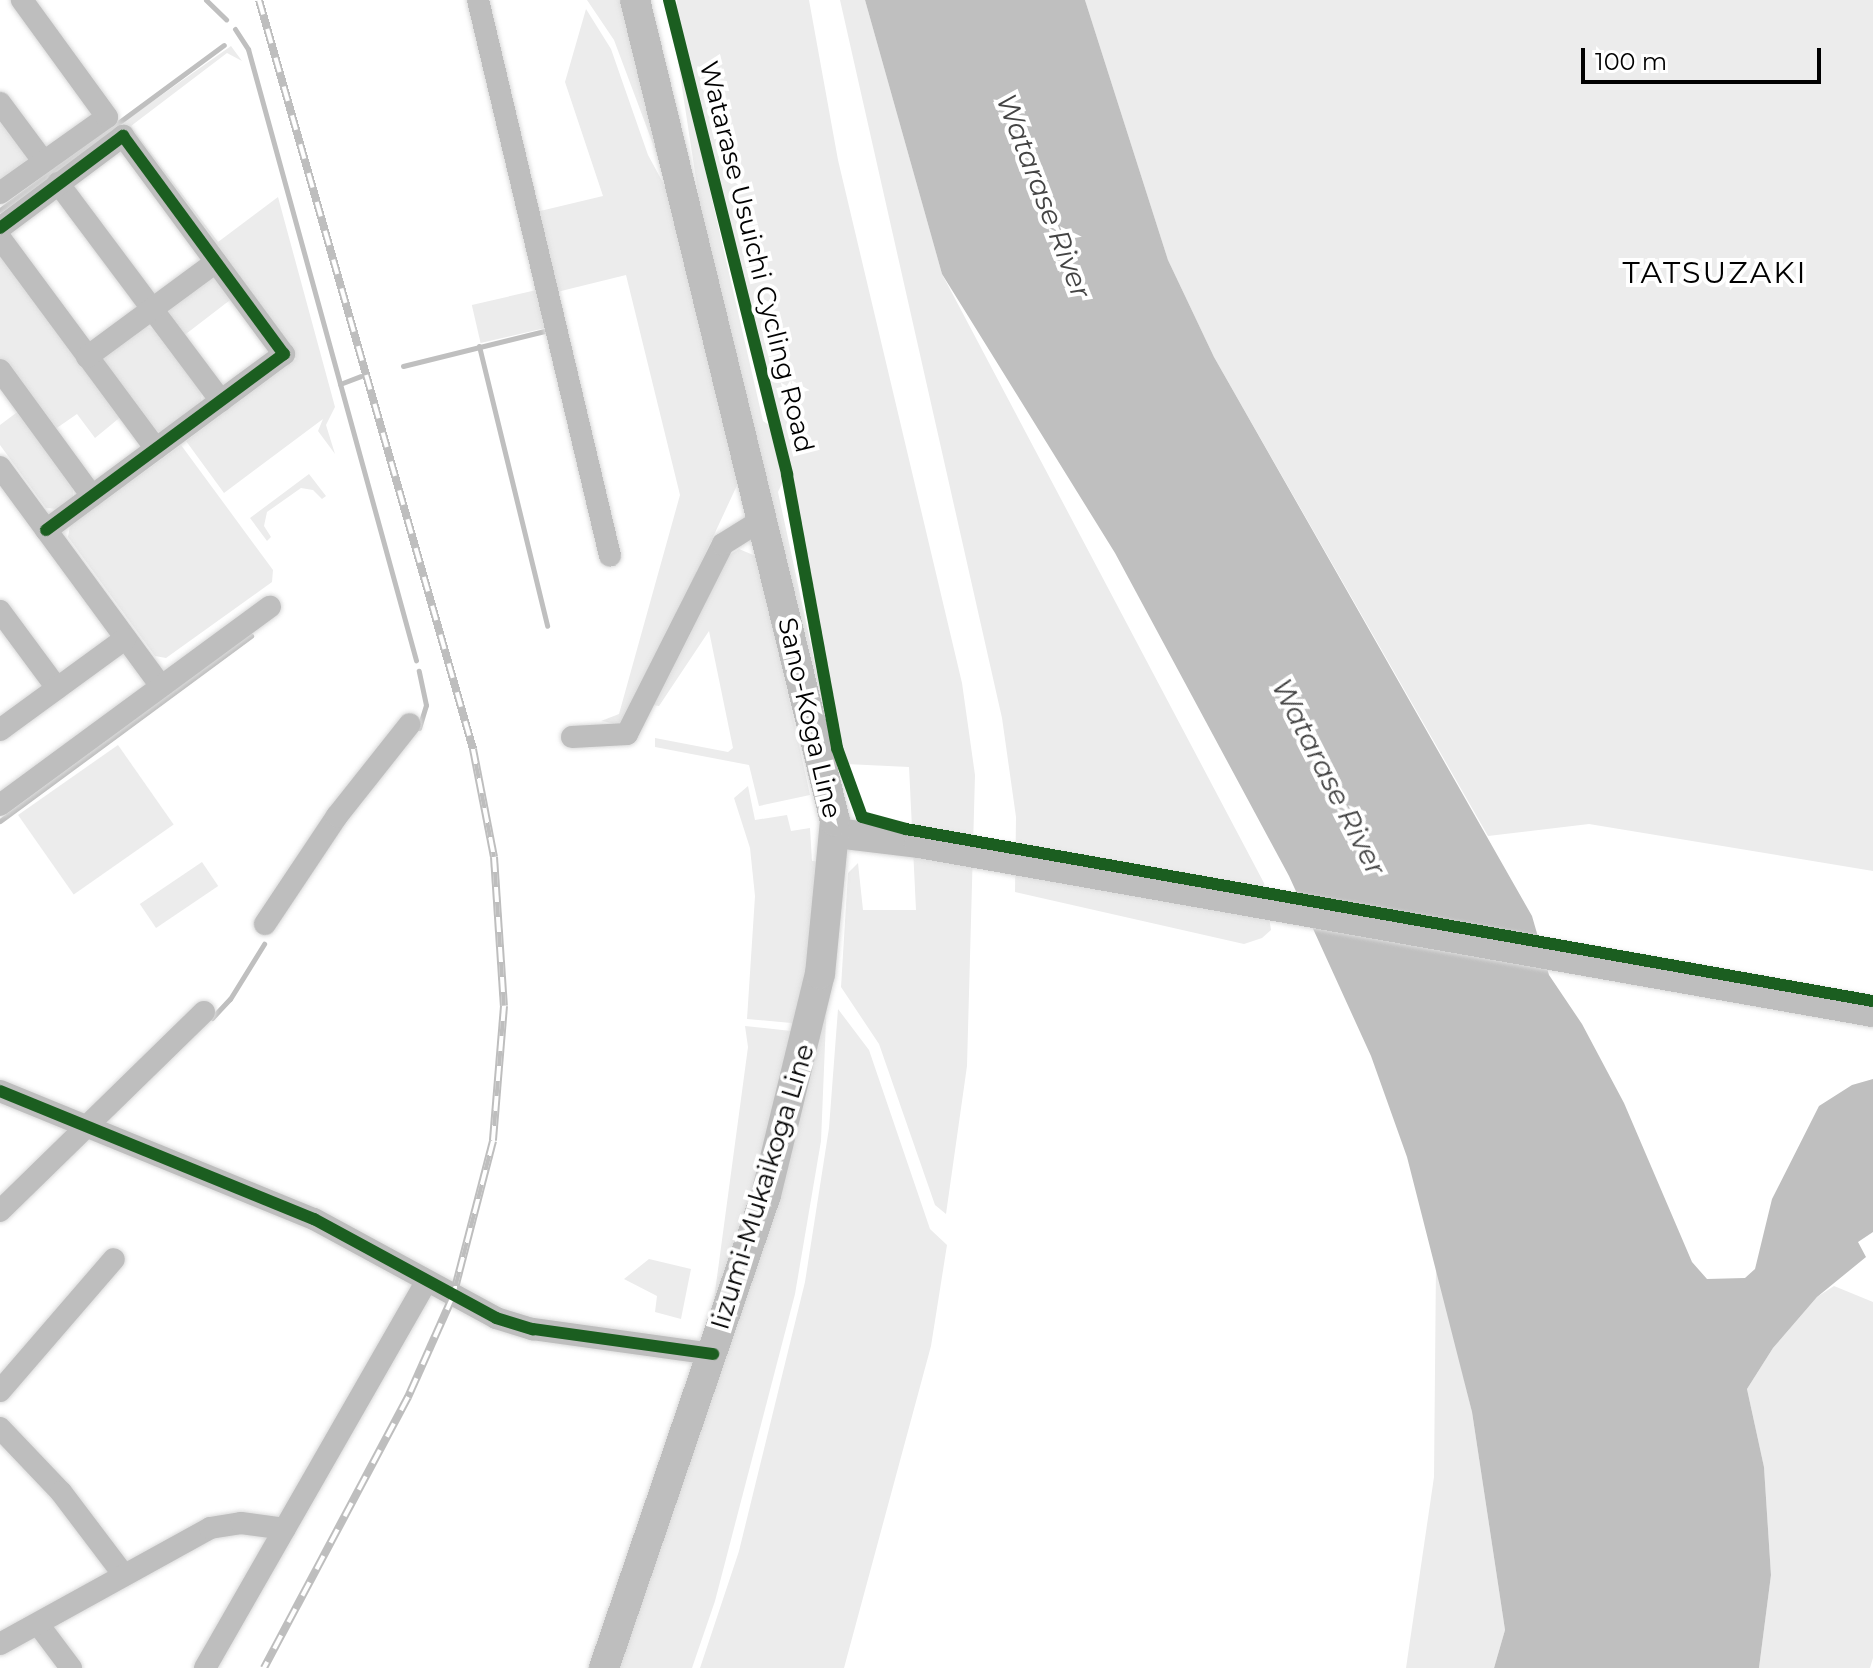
<!DOCTYPE html>
<style>
body{margin:0}
#map{position:relative;width:1873px;height:1668px;overflow:hidden;background:#fff;font-family:Montserrat,sans-serif}
div>[style]{position:absolute}
.green>*{inset:0;background:#ececec;transform-origin:0 0}
.water>*{inset:0;background:#bfbfbf}
.stream>*{height:5px;margin:-2.5px;padding:0 2.5px;transform-origin:2.5px;border-radius:2.5px;background:#bfbfbf}
.roads{filter:drop-shadow(0 0 2px #dbdbdb) drop-shadow(0 0 2px #dbdbdb)}
.minor>*{height:22px;margin:-11px;padding:0 11px;transform-origin:11px;border-radius:11px;background:#bebebe}
.major>*{height:30px;margin:-15px;padding:0 15px;transform-origin:15px;border-radius:15px;background:#bebebe}
.rail>*{height:8px;margin-top:-4px;transform-origin:0;background:repeating-linear-gradient(90deg,#fff 0 15px,#bebebe 0 30px);box-sizing:border-box;border-block:2px solid #bebebe}
.cycleway>*{height:12px;margin:-6px;padding:0 6px;transform-origin:6px;border-radius:6px;background:#1b5e20}
span{translate:-50% -50%;white-space:nowrap;text-align:center;line-height:1.15;-webkit-text-stroke:8px #fff;paint-order:stroke}
.street-label{font-size:26px;color:#000}
.water-label{font-size:28px;color:#444;font-style:italic}
.quarter-label{font-size:30px;color:#000;letter-spacing:2px}
.scale{position:absolute;left:1581px;top:48px;width:240px;height:36px;box-sizing:border-box;border:4px solid #000;border-top:0;padding-left:10px;font-size:24px;line-height:28px;white-space:nowrap;color:#000;-webkit-text-stroke:6px #fff;paint-order:stroke}
</style>
<div id="map">
<div class="green">
<i style="clip-path:polygon(587px 0,625px 0,662px 168px,614px 40px)"></i>
<i style="clip-path:polygon(677px 0,809px 0,838px 160px,962px 683px,975px 775px,967px 1066px,946px 1214px,935px 1205px,879px 1044px,841px 987px,848px 873px,858px 863px,863px 910px,916px 910px,909px 767px,846px 764px,841px 750px,811px 573px,675px 15px)"></i>
<i style="clip-path:polygon(840px 0,865px 0,942px 274px,1264px 883px,1271px 930px,1262px 938px,1244px 944px,1015px 892px,1016px 817px,1002px 718px)"></i>
<i style="clip-path:polygon(1085px 0,1873px 0,1873px 871px,1589px 824px,1488px 836px,1214px 357px,1168px 260px)"></i>
<i style="clip-path:polygon(586px 9px,611px 49px,648px 155px,673px 201px,739px 481px,630px 716px,617px 724px,601px 721px,619px 714px,680px 495px,626px 275px,557px 292px,536px 212px,603px 196px,565px 82px)"></i>
<i style="clip-path:polygon(673px 29px,763px 421px,772px 427px,784px 479px,778px 492px,817px 673px,830px 702px,833px 746px,702px 218px)"></i>
<i style="clip-path:polygon(231px 46px,242px 61px,227px 53px,131px 126px,218px 242px,278px 197px,335px 407px,326px 425px,335px 454px,318px 431px,323px 419px,224px 493px,186px 441px,296px 359px,122px 123px)"></i>
<i style="clip-path:polygon(0 116px,28px 152px,26px 165px,0 184px)"></i>
<i style="clip-path:polygon(0 249px,123px 415px,95px 438px,77px 414px,51px 432px,0 362px)"></i>
<i style="clip-path:polygon(208px 276px,219px 278px,234px 297px,182px 337px,168px 319px,169px 305px)"></i>
<i style="left:541px;top:289px;width:39px;height:71px;rotate:77deg"></i>
<i style="clip-path:polygon(142px 326px,158px 330px,202px 390px,201px 403px,162px 432px,151px 429px,103px 366px,105px 353px)"></i>
<i style="clip-path:polygon(20px 410px,73px 485px,73px 497px,58px 509px,46px 508px,0 445px,0 425px)"></i>
<i style="clip-path:polygon(181px 445px,273px 570px,272px 582px,166px 658px,155px 656px,68px 537px,70px 526px)"></i>
<i style="clip-path:polygon(309px 474px,326px 496px,322px 499px,313px 490px,301px 488px,267px 512px,264px 526px,271px 537px,267px 541px,250px 518px)"></i>
<i style="clip-path:polygon(739px 549px,758px 557px,810px 795px,759px 806px,749px 765px,655px 747px,655px 738px,728px 752px,733px 748px,709px 631px,659px 706px,654px 705px,723px 559px)"></i>
<i style="left:118px;top:745px;width:97px;height:122px;rotate:55deg"></i>
<i style="clip-path:polygon(748px 786px,755px 820px,787px 815px,791px 831px,810px 828px,812px 861px,819px 861px,802px 1024px,747px 1019px,755px 896px,750px 848px,734px 798px)"></i>
<i style="left:202px;top:862px;width:29px;height:75px;rotate:56deg"></i>
<i style="clip-path:polygon(827px 996px,821px 1141px,795px 1294px,715px 1601px,692px 1668px,612px 1668px)"></i>
<i style="clip-path:polygon(838px 1009px,869px 1050px,930px 1229px,947px 1245px,931px 1346px,844px 1668px,700px 1668px,739px 1551px,805px 1282px,829px 1128px)"></i>
<i style="clip-path:polygon(745px 1026px,800px 1032px,710px 1329px,748px 1047px)"></i>
<i style="clip-path:polygon(649px 1259px,691px 1269px,681px 1319px,655px 1312px,657px 1296px,624px 1279px)"></i>
<i style="clip-path:polygon(1436px 1262px,1472px 1412px,1505px 1630px,1494px 1668px,1406px 1668px,1434px 1477px)"></i>
<i style="clip-path:polygon(1834px 1286px,1873px 1302px,1873px 1658px,1870px 1668px,1759px 1668px,1771px 1575px,1764px 1467px,1747px 1389px,1773px 1348px,1817px 1297px)"></i>
</div>
<div class="water">
<i style="clip-path:polygon(865px 0,1085px 0,1168px 260px,1214px 357px,1532px 916px,1549px 975px,1582px 1024px,1624px 1103px,1692px 1262px,1707px 1279px,1745px 1278px,1755px 1269px,1772px 1199px,1819px 1106px,1852px 1085px,1873px 1079px,1873px 1232px,1858px 1242px,1866px 1257px,1817px 1297px,1773px 1348px,1747px 1389px,1764px 1467px,1771px 1575px,1759px 1668px,1494px 1668px,1505px 1630px,1472px 1412px,1407px 1157px,1371px 1056px,1289px 876px,1115px 553px,942px 274px)"></i>
</div>
<div class="stream">
<i style="left:206px;top:0;width:28px;rotate:44deg"></i>
<i style="left:235px;top:29px;width:24px;rotate:57deg"></i>
<i style="left:248px;top:49px;width:634px;rotate:74.63deg"></i>
<i style="left:0;top:210px;width:278px;rotate:-36.4deg"></i>
<i style="left:479px;top:346px;width:288px;rotate:76.3deg"></i>
<i style="left:403px;top:366px;width:150px;rotate:-13.9deg"></i>
<i style="left:340px;top:384px;width:22px;rotate:-21deg"></i>
<i style="left:419px;top:728px;width:24px;rotate:-73deg"></i>
<i style="left:426px;top:705px;width:35px;rotate:-102deg"></i>
<i style="left:0;top:821px;width:312px;rotate:-36.4deg"></i>
<i style="left:212px;top:1018px;width:26px;rotate:-47deg"></i>
<i style="left:230px;top:999px;width:65px;rotate:-58.3deg"></i>
</div>
<div class="roads">
<div class="minor">
<i style="left:478px;top:0;width:571px;rotate:76.64deg"></i>
<i style="left:0;top:103px;width:72px;rotate:53.4deg"></i>
<i style="left:58px;top:183px;width:272px;rotate:53.2deg"></i>
<i style="left:0;top:193px;width:131px;rotate:-35.4deg"></i>
<i style="left:107px;top:117px;width:145px;rotate:-126deg"></i>
<i style="left:0;top:228px;width:154px;rotate:-36.8deg"></i>
<i style="left:123px;top:136px;width:271px;rotate:53.6deg"></i>
<i style="left:284px;top:354px;width:296px;rotate:143.5deg"></i>
<i style="left:0;top:238px;width:262px;rotate:53.5deg"></i>
<i style="left:87px;top:357px;width:160px;rotate:-36.4deg"></i>
<i style="left:0;top:370px;width:156px;rotate:53.9deg"></i>
<i style="left:0;top:467px;width:272px;rotate:53.7deg"></i>
<i style="left:0;top:611px;width:96px;rotate:53.5deg"></i>
<i style="left:0;top:730px;width:155px;rotate:-36.1deg"></i>
<i style="left:572px;top:737px;width:55px;rotate:-3.1deg"></i>
<i style="left:627px;top:734px;width:213px;rotate:-63.2deg"></i>
<i style="left:723px;top:544px;width:47px;rotate:-32deg"></i>
<i style="left:0;top:805px;width:335px;rotate:-36.3deg"></i>
<i style="left:265px;top:924px;width:130px;rotate:-56.3deg"></i>
<i style="left:337px;top:816px;width:117px;rotate:-51.6deg"></i>
<i style="left:0;top:1091px;width:339px;rotate:22.2deg"></i>
<i style="left:314px;top:1219px;width:207px;rotate:28.5deg"></i>
<i style="left:496px;top:1318px;width:39px;rotate:17deg"></i>
<i style="left:533px;top:1329px;width:182px;rotate:7.9deg"></i>
<i style="left:0;top:1211px;width:285px;rotate:-44.3deg"></i>
<i style="left:0;top:1391px;width:174px;rotate:-49.2deg"></i>
<i style="left:0;top:1428px;width:88px;rotate:46.4deg"></i>
<i style="left:61px;top:1492px;width:103px;rotate:52.9deg"></i>
<i style="left:38px;top:1624px;width:55px;rotate:53.1deg"></i>
<i style="left:0;top:1644px;width:240px;rotate:-28.9deg"></i>
<i style="left:210px;top:1528px;width:31px;rotate:-9deg"></i>
<i style="left:241px;top:1523px;width:44px;rotate:7.8deg"></i>
<i style="left:205px;top:1668px;width:445px;rotate:-60.2deg"></i>
</div>
<div class="major">
<i style="left:835px;top:833px;width:85px;rotate:6.8deg"></i>
<i style="left:919px;top:843px;width:969px;rotate:10.05deg"></i>
<i style="left:604px;top:1668px;width:500px;rotate:-71.1deg"></i>
<i style="left:766px;top:1195px;width:228px;rotate:-76.3deg"></i>
<i style="left:820px;top:974px;width:154px;rotate:-84.4deg"></i>
<i style="left:835px;top:821px;width:845px;rotate:-103.69deg"></i>
</div>
</div>
<div class="rail">
<i style="left:259px;top:0;width:779px;rotate:74.05deg"></i>
<i style="left:473px;top:749px;width:110px;rotate:79deg"></i>
<i style="left:494px;top:857px;width:149px;rotate:86.2deg"></i>
<i style="left:504px;top:1006px;width:135px;rotate:94.7deg"></i>
<i style="left:493px;top:1141px;width:160px;rotate:104.5deg"></i>
<i style="left:453px;top:1296px;width:111px;rotate:114deg"></i>
<i style="left:408px;top:1397px;width:307px;rotate:118deg"></i>
</div>
<div class="cycleway">
<i style="left:669px;top:0;width:489px;rotate:76deg"></i>
<i style="left:787px;top:475px;width:278px;rotate:79.6deg"></i>
<i style="left:837px;top:748px;width:73px;rotate:70.1deg"></i>
<i style="left:862px;top:817px;width:46px;rotate:15.3deg"></i>
<i style="left:906px;top:829px;width:982px;rotate:10.09deg"></i>
<i style="left:0;top:228px;width:154px;rotate:-36.8deg"></i>
<i style="left:123px;top:136px;width:271px;rotate:53.6deg"></i>
<i style="left:284px;top:354px;width:296px;rotate:143.5deg"></i>
<i style="left:0;top:1091px;width:339px;rotate:22.2deg"></i>
<i style="left:314px;top:1219px;width:207px;rotate:28.5deg"></i>
<i style="left:496px;top:1318px;width:39px;rotate:17deg"></i>
<i style="left:533px;top:1329px;width:182px;rotate:7.9deg"></i>
</div>
<div class="street-label">
<span style="left:756px;top:257px;rotate:76deg">Watarase Usuichi Cycling Road</span>
<span style="left:809px;top:718px;rotate:77deg">Sano-Koga Line</span>
<span style="left:763px;top:1187px;rotate:-73deg">Iizumi-Mukaikoga Line</span>
</div>
<div class="water-label">
<span style="left:1044px;top:196px;rotate:69deg">Watarase River</span>
<span style="left:1329px;top:777px;rotate:63deg">Watarase River</span>
</div>
<div class="quarter-label">
<span style="left:1715px;top:273px">TATSUZAKI</span>
</div>
<div class="scale">100 m</div>
</div>
